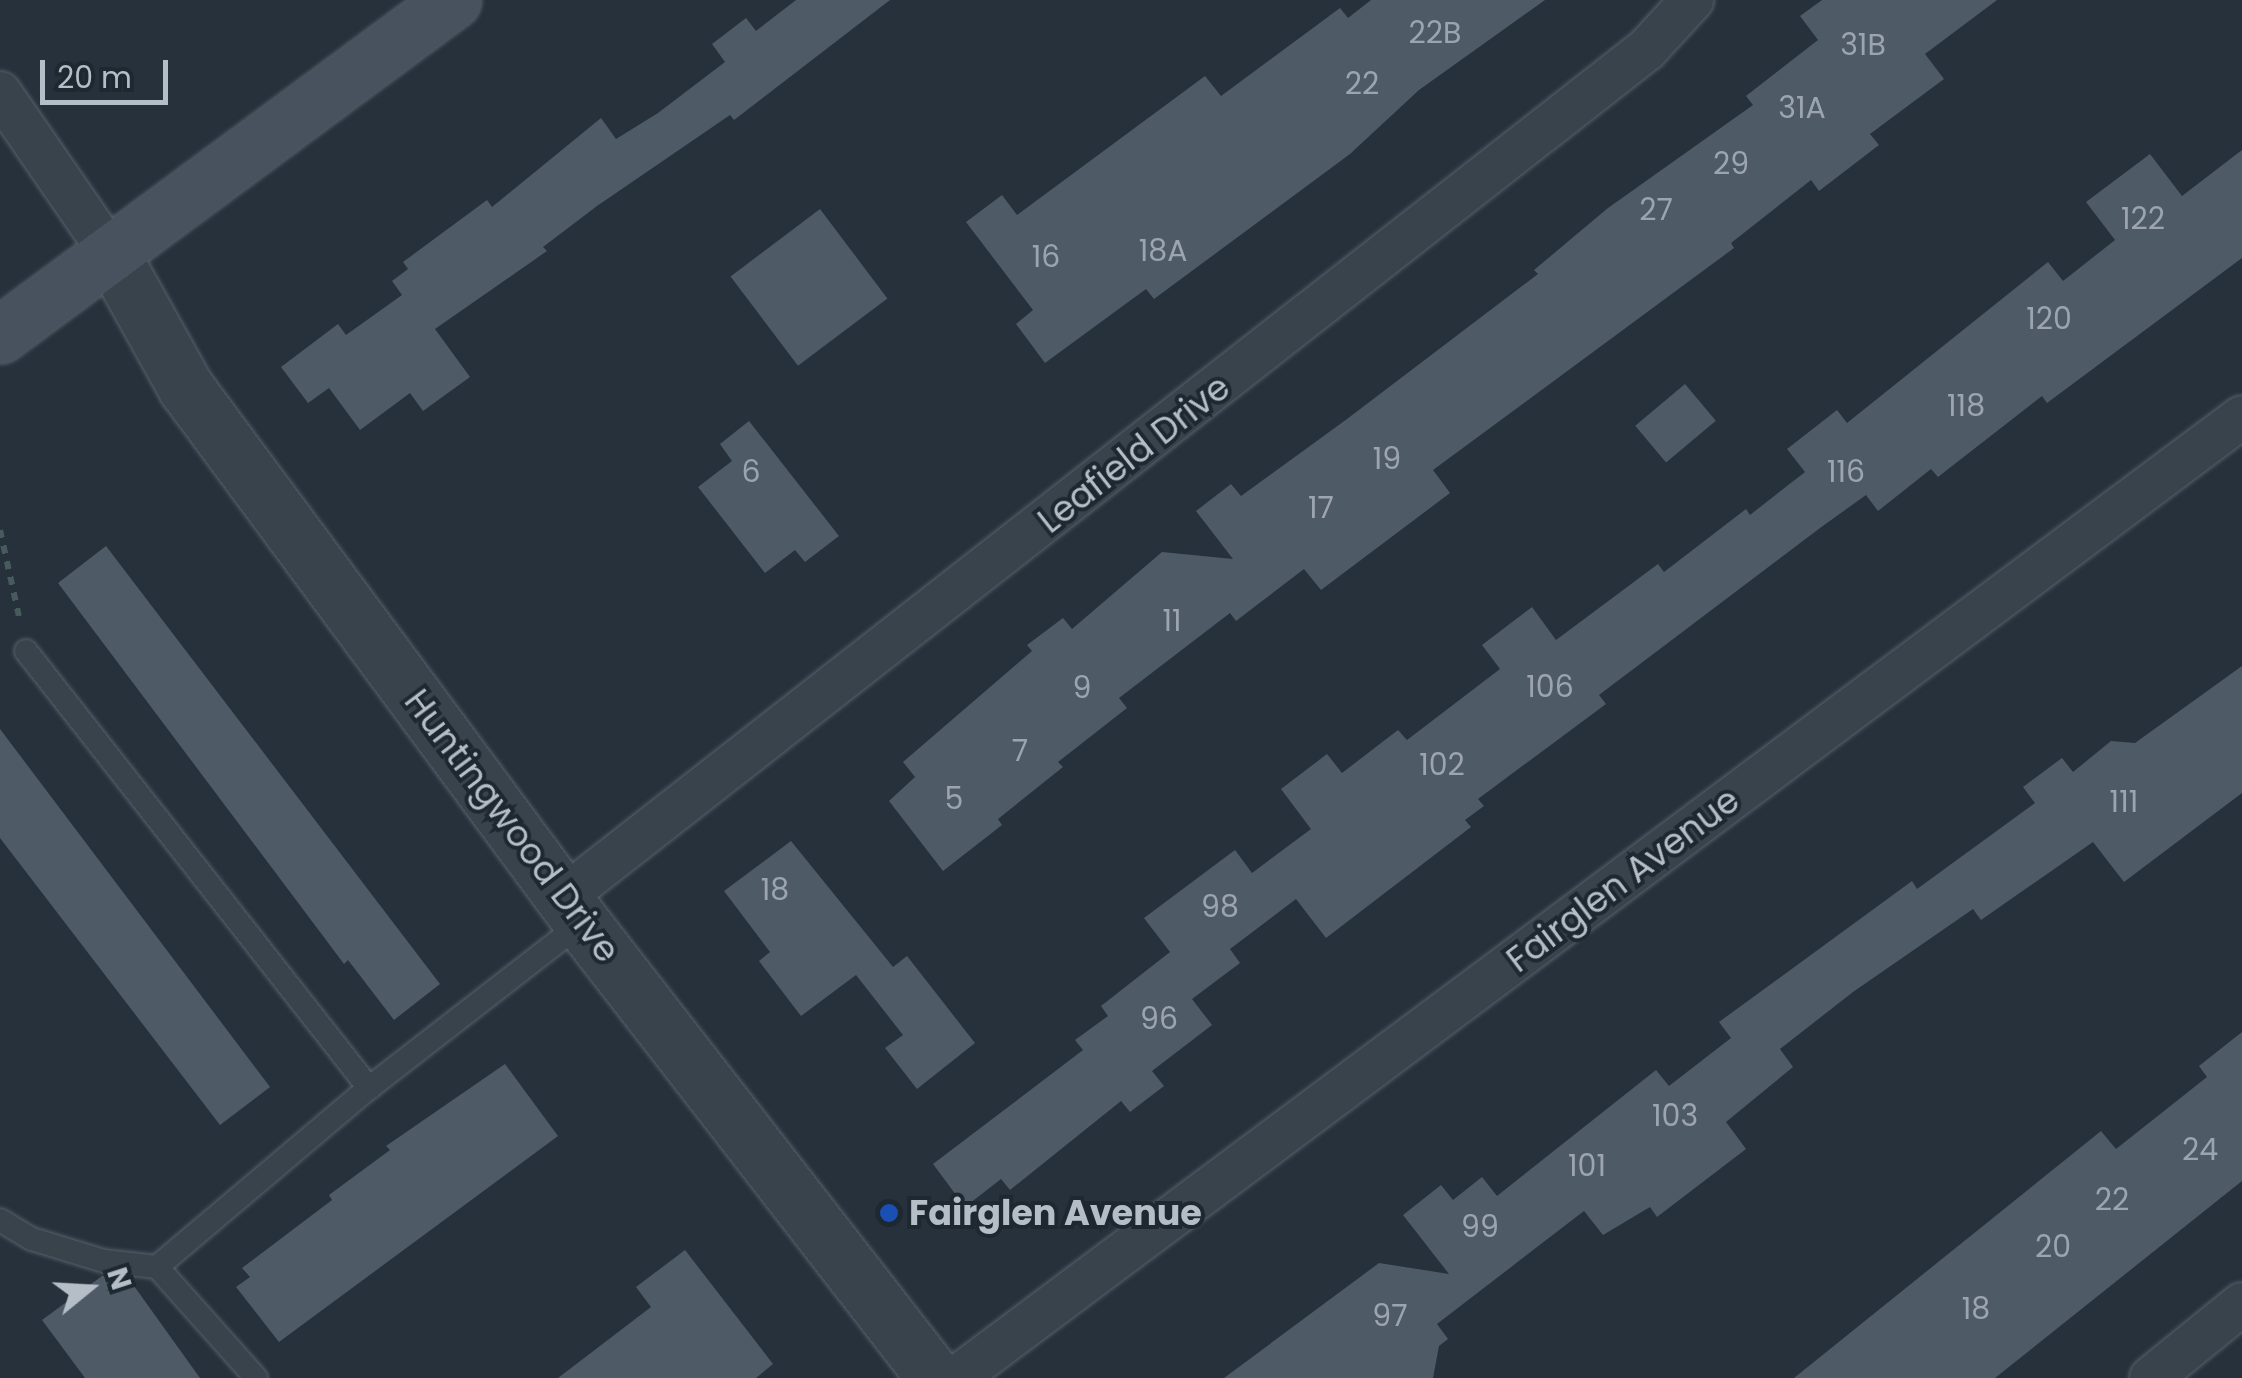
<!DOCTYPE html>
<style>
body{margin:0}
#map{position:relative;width:2242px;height:1378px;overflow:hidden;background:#26313c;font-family:Poppins,sans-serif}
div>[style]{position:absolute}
.building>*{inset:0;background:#4f5a67;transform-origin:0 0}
.path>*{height:6px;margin-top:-3px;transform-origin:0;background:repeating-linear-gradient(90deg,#475b5c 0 8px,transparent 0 16px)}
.roads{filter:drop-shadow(0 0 2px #57616a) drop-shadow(0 0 2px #57616a)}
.service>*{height:22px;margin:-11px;padding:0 11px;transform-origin:11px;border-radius:11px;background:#39434c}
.minor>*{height:42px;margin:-21px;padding:0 21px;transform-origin:21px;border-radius:21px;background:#39434c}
.tertiary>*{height:55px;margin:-27.5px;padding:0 27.5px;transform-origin:27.5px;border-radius:27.5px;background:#39434c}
.secondary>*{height:55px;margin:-27.5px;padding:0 27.5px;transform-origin:27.5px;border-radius:27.5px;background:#48525f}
.dots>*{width:28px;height:28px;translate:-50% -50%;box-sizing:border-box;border:5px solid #1e2831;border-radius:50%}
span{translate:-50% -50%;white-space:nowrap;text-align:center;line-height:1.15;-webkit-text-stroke:8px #1e2831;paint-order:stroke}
.number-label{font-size:30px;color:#9ca5af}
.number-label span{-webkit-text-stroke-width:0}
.street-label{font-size:35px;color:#b5bec7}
.poi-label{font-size:35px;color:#b5bec7;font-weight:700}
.left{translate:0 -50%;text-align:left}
.north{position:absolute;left:40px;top:1238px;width:100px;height:100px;-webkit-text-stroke:8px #1e2831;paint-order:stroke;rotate:72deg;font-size:28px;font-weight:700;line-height:40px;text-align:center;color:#b5bec7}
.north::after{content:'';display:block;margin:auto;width:35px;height:45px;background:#b5bec7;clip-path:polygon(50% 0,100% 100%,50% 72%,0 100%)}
.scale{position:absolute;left:40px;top:60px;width:128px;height:45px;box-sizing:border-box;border:5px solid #b5bec7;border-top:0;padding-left:12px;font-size:30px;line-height:35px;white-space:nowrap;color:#b5bec7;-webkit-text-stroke:8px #1e2831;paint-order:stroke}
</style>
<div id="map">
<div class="building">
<i style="clip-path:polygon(796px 0,890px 0,734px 120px,730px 115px,597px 206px,543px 247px,547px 251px,435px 329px,470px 377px,423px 411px,410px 393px,360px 430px,329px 388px,308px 403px,281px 367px,338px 324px,346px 335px,402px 295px,392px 281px,408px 269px,403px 262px,487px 200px,492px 207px,601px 118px,616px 139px,658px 113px,725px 62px,712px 44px,746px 18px,756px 31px)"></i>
<i style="clip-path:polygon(1371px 0,1545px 0,1419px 90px,1350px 154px,1154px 299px,1146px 289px,1045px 363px,1016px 324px,1033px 310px,966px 222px,1002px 195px,1017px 215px,1205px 76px,1221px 96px,1340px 8px,1348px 18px)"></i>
<i style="clip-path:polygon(1822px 0,1997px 0,1925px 54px,1944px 79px,1870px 134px,1879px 145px,1819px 191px,1811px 180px,1731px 243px,1734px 248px,1433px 470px,1450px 493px,1321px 590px,1304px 569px,1236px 621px,1230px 613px,1119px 698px,1127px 708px,1058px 762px,1063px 767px,998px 819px,1002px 825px,943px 871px,889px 801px,915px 777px,903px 762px,1032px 651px,1027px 645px,1063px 618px,1072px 629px,1162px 552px,1233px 559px,1196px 511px,1231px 484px,1241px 496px,1347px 419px,1538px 274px,1534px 270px,1608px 208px,1753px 105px,1746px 96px,1818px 40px,1800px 16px)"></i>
<i style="clip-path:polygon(2242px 150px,2242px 258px,2047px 403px,2042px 396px,1938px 477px,1931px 469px,1878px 511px,1866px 495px,1820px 528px,1599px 695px,1606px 704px,1478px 799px,1484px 806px,1465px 820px,1471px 827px,1326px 938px,1296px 899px,1230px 949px,1240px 963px,1192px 999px,1212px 1025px,1152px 1071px,1164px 1086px,1130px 1112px,1121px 1101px,1010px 1190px,1001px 1179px,965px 1207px,933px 1164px,1083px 1050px,1075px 1040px,1108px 1016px,1101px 1006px,1170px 952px,1144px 918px,1235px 850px,1252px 873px,1311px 829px,1281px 789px,1327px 754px,1342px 773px,1398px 730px,1407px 740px,1500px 669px,1482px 645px,1532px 607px,1556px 640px,1658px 564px,1664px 572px,1746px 509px,1750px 515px,1805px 472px,1787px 449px,1837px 410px,1847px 423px,2048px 262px,2063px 281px,2115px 240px,2086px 202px,2150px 154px,2182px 196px)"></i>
<i style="left:820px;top:209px;width:112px;height:112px;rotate:53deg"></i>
<i style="left:1685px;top:384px;width:48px;height:65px;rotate:50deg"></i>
<i style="clip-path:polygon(749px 421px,839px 536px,805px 562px,795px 550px,765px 573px,698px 487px,732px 461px,720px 444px)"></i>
<i style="clip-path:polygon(106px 546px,440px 984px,394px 1020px,348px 960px,344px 964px,58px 583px)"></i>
<i style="clip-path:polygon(2242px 666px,2242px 793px,2124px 882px,2093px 842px,1981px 920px,1973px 909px,1853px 992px,1780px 1049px,1793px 1067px,1726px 1122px,1746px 1149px,1657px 1217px,1650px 1207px,1603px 1235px,1584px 1211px,1437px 1324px,1448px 1339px,1439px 1346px,1433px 1378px,1224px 1378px,1379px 1263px,1449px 1274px,1403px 1215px,1441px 1185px,1453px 1200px,1482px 1177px,1497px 1196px,1656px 1070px,1669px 1086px,1731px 1038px,1719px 1022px,1912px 881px,1917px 889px,2035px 803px,2023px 787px,2062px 758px,2073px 772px,2111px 741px,2135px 743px)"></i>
<i style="clip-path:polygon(0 729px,270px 1087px,220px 1125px,0 838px)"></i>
<i style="clip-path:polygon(791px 841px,893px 967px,907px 956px,975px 1043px,917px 1089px,885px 1048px,903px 1035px,856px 975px,801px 1016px,759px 961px,770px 952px,724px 891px)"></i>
<i style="clip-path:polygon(2242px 1032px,2242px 1181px,1995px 1378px,1794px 1378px,2101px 1131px,2116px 1149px,2207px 1077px,2199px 1066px)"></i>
<i style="clip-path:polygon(505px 1064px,558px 1136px,279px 1342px,236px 1287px,250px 1277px,242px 1268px,332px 1200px,329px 1195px,390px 1150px,386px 1146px)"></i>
<i style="clip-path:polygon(685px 1250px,773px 1364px,756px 1378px,558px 1378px,651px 1307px,636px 1287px)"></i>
<i style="clip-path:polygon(102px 1276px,129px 1279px,200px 1378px,85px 1378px,42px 1320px)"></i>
</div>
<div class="path">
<i style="left:0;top:530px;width:93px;rotate:77.6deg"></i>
</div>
<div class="roads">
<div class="service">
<i style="left:26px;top:651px;width:556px;rotate:51.87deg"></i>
<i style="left:0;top:1220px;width:37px;rotate:31deg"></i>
<i style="left:32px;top:1239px;width:75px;rotate:17deg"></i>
<i style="left:104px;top:1261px;width:53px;rotate:6.5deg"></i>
<i style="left:256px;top:1378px;width:149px;rotate:-131.7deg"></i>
<i style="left:157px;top:1267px;width:277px;rotate:-40.2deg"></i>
<i style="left:369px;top:1088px;width:269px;rotate:-37.8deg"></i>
</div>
<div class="minor">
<i style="left:0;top:93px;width:199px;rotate:55.4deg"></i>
<i style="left:565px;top:896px;width:1374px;rotate:-38.05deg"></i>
<i style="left:1647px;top:49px;width:67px;rotate:-47.4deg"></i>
<i style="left:956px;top:1378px;width:1605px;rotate:-36.77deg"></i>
<i style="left:2151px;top:1378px;width:117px;rotate:-39.1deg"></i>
</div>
<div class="tertiary">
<i style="left:113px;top:257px;width:150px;rotate:60.9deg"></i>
<i style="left:186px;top:388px;width:666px;rotate:53.49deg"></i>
<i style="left:582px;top:923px;width:576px;rotate:52.19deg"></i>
</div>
<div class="secondary">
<i style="left:0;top:335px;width:563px;rotate:-36.48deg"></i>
</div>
</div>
<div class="dots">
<i style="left:889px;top:1213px;background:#1a4fb4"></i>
</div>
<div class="number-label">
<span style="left:1435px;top:33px">22B</span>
<span style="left:1863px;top:45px">31B</span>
<span style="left:1362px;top:84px">22</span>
<span style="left:1802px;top:108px">31A</span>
<span style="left:1731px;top:164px">29</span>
<span style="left:1656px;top:210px">27</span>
<span style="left:2143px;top:219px">122</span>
<span style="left:1163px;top:251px">18A</span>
<span style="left:1046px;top:257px">16</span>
<span style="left:2049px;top:319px">120</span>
<span style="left:1966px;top:406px">118</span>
<span style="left:1387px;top:459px">19</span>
<span style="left:751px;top:472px">6</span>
<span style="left:1846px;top:472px">116</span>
<span style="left:1321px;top:508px">17</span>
<span style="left:1172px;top:621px">11</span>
<span style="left:1550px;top:687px">106</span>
<span style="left:1082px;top:688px">9</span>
<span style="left:1020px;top:751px">7</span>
<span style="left:1442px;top:765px">102</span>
<span style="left:954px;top:799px">5</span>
<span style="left:2124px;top:802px">111</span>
<span style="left:775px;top:890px">18</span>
<span style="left:1220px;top:907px">98</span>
<span style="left:1159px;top:1019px">96</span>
<span style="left:1675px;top:1116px">103</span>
<span style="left:2200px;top:1150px">24</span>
<span style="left:1587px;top:1166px">101</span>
<span style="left:2112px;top:1200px">22</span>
<span style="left:1480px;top:1227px">99</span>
<span style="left:2053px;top:1247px">20</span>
<span style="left:1976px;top:1309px">18</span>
<span style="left:1390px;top:1316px">97</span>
</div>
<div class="street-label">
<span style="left:1134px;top:454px;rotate:-38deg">Leafield Drive</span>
<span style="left:512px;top:826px;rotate:53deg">Huntingwood Drive</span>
<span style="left:1623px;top:880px;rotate:-37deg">Fairglen Avenue</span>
</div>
<div class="poi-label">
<span class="left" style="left:909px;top:1213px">Fairglen Avenue</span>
</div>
<div class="north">N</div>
<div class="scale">20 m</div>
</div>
